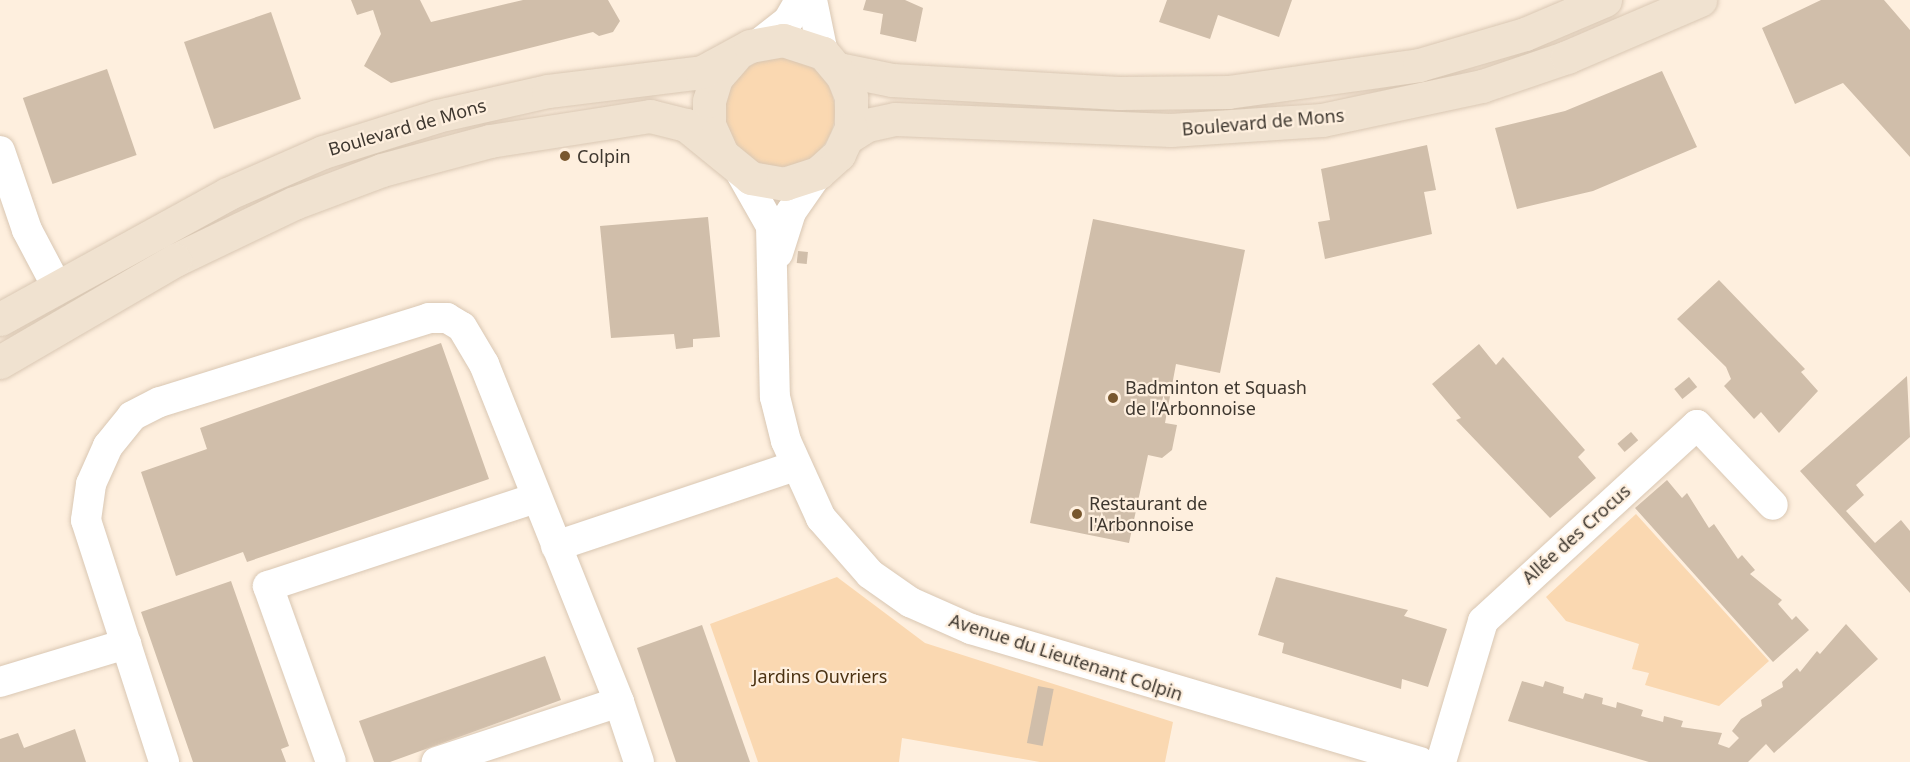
<!DOCTYPE html>
<meta charset="utf-8">
<style>
body{margin:0}
#map{position:relative;width:1910px;height:762px;overflow:hidden;background:#feefde;font-family:"Noto Sans",sans-serif}
div>[style]{position:absolute}
.green>*{inset:0;background:#fad8b1}
.round{border-radius:50%}
.building>*{inset:0;background:#d0beaa;transform-origin:0 0}
.roads{filter:drop-shadow(0 0 2px #d9c7b3) drop-shadow(0 0 2px #d9c7b3)}
.minor>*{height:30px;margin:-15px;padding:0 15px;transform-origin:15px;border-radius:15px;background:#fff}
.secondary>*{height:33px;margin:-16.5px;padding:0 16.5px;transform-origin:16.5px;border-radius:16.5px;background:#f0e2d0}
.dots>*{width:16px;height:16px;translate:-50% -50%;box-sizing:border-box;border:3px solid #feefde;border-radius:50%}
span{translate:-50% -50%;white-space:nowrap;text-align:center;line-height:1.15;-webkit-text-stroke:4.5px #feefde;paint-order:stroke}
.street-label{font-size:18px;color:#3e372f}
.poi-label{font-size:18px;color:#3e372f}
.left{translate:0 -50%;text-align:left}
.park-label{font-size:18px;color:#4b3212}
</style>
<div id="map">
<div class="green">
<i class="round" style="left:725px;top:57px;width:110px;height:110px"></i>
<i style="clip-path:polygon(1636px 514px,1769px 661px,1719px 706px,1645px 685px,1649px 673px,1632px 669px,1639px 644px,1566px 621px,1546px 597px)"></i>
<i style="clip-path:polygon(837px 577px,925px 643px,1173px 722px,1165px 762px,1040px 762px,902px 738px,899px 762px,758px 762px,710px 624px)"></i>
</div>
<div class="building">
<i style="clip-path:polygon(351px 0,420px 0,431px 22px,523px 0,608px 0,620px 21px,613px 32px,599px 36px,593px 32px,391px 83px,364px 66px,381px 34px,373px 10px,357px 15px)"></i>
<i style="clip-path:polygon(866px 0,905px 0,923px 8px,916px 42px,880px 34px,883px 14px,863px 10px)"></i>
<i style="clip-path:polygon(1167px 0,1292px 0,1279px 37px,1218px 15px,1210px 39px,1159px 22px)"></i>
<i style="clip-path:polygon(1821px 0,1884px 0,1910px 30px,1910px 157px,1843px 83px,1795px 104px,1762px 28px)"></i>
<i style="left:271px;top:12px;width:92px;height:92px;rotate:71deg"></i>
<i style="left:107px;top:69px;width:91px;height:89px;rotate:71deg"></i>
<i style="clip-path:polygon(1662px 71px,1697px 147px,1593px 191px,1517px 209px,1495px 128px,1565px 111px)"></i>
<i style="clip-path:polygon(1427px 145px,1436px 190px,1424px 192px,1432px 234px,1325px 259px,1318px 222px,1330px 220px,1321px 169px)"></i>
<i style="clip-path:polygon(708px 217px,720px 337px,693px 339px,693px 347px,676px 349px,674px 334px,611px 338px,600px 226px)"></i>
<i style="clip-path:polygon(1093px 219px,1245px 250px,1220px 373px,1176px 364px,1165px 423px,1177px 425px,1172px 450px,1162px 458px,1148px 455px,1129px 543px,1030px 523px)"></i>
<i style="left:798px;top:251px;width:10px;height:12px;rotate:6deg"></i>
<i style="clip-path:polygon(1719px 280px,1805px 369px,1801px 372px,1818px 391px,1779px 433px,1761px 412px,1754px 419px,1724px 386px,1731px 379px,1726px 367px,1677px 319px)"></i>
<i style="clip-path:polygon(441px 343px,489px 479px,247px 562px,243px 552px,176px 576px,141px 472px,207px 449px,200px 428px)"></i>
<i style="clip-path:polygon(1479px 344px,1496px 365px,1503px 357px,1585px 450px,1578px 457px,1596px 478px,1550px 518px,1456px 420px,1461px 418px,1432px 384px)"></i>
<i style="clip-path:polygon(1907px 376px,1910px 437px,1856px 485px,1864px 495px,1846px 511px,1875px 543px,1901px 520px,1910px 531px,1910px 593px,1800px 471px)"></i>
<i style="left:1689px;top:377px;width:13px;height:19px;rotate:51deg"></i>
<i style="left:1631px;top:432px;width:11px;height:18px;rotate:49deg"></i>
<i style="clip-path:polygon(1667px 480px,1682px 498px,1687px 493px,1709px 528px,1714px 524px,1738px 559px,1742px 555px,1755px 570px,1750px 574px,1782px 600px,1778px 604px,1792px 620px,1796px 616px,1809px 630px,1773px 662px,1635px 508px)"></i>
<i style="clip-path:polygon(1276px 577px,1408px 610px,1404px 616px,1447px 629px,1428px 687px,1402px 679px,1401px 689px,1282px 653px,1284px 643px,1258px 635px)"></i>
<i style="clip-path:polygon(231px 581px,289px 746px,281px 749px,286px 762px,193px 762px,141px 612px)"></i>
<i style="clip-path:polygon(1846px 624px,1878px 659px,1774px 753px,1766px 744px,1748px 762px,1649px 762px,1508px 721px,1522px 681px,1543px 687px,1545px 681px,1564px 687px,1563px 693px,1583px 699px,1585px 693px,1603px 698px,1602px 704px,1616px 708px,1617px 702px,1643px 710px,1641px 716px,1663px 722px,1664px 716px,1683px 721px,1681px 727px,1722px 733px,1718px 744px,1729px 748px,1739px 738px,1732px 731px,1741px 719px,1762px 706px,1761px 700px,1783px 687px,1782px 682px,1797px 668px,1800px 672px,1817px 651px,1820px 654px)"></i>
<i style="clip-path:polygon(702px 625px,750px 762px,676px 762px,637px 648px)"></i>
<i style="clip-path:polygon(545px 656px,561px 700px,390px 762px,374px 762px,359px 721px)"></i>
<i style="left:1038px;top:686px;width:16px;height:58px;rotate:11deg"></i>
<i style="clip-path:polygon(75px 729px,86px 762px,0 762px,0 739px,18px 733px,24px 748px)"></i>
</div>
<div class="roads">
<div class="minor">
<i style="left:812px;top:0;width:54px;rotate:78.3deg"></i>
<i style="left:761px;top:42px;width:34px;rotate:-38deg"></i>
<i style="left:788px;top:21px;width:24px;rotate:-60deg"></i>
<i style="left:0;top:151px;width:83px;rotate:71.1deg"></i>
<i style="left:27px;top:230px;width:62px;rotate:62.2deg"></i>
<i style="left:741px;top:173px;width:61px;rotate:60.5deg"></i>
<i style="left:771px;top:226px;width:171px;rotate:88.7deg"></i>
<i style="left:775px;top:397px;width:45px;rotate:76deg"></i>
<i style="left:786px;top:441px;width:85px;rotate:65.6deg"></i>
<i style="left:821px;top:518px;width:74px;rotate:48.8deg"></i>
<i style="left:870px;top:574px;width:49px;rotate:35deg"></i>
<i style="left:910px;top:602px;width:67px;rotate:23.9deg"></i>
<i style="left:971px;top:629px;width:468px;rotate:16.5deg"></i>
<i style="left:778px;top:253px;width:43px;rotate:-72.4deg"></i>
<i style="left:791px;top:212px;width:47px;rotate:-55.3deg"></i>
<i style="left:556px;top:546px;width:252px;rotate:-18.5deg"></i>
<i style="left:126px;top:644px;width:130px;rotate:-107.9deg"></i>
<i style="left:86px;top:520px;width:36px;rotate:-82deg"></i>
<i style="left:91px;top:484px;width:42px;rotate:-65.9deg"></i>
<i style="left:108px;top:446px;width:38px;rotate:-51deg"></i>
<i style="left:132px;top:416px;width:31px;rotate:-27deg"></i>
<i style="left:160px;top:402px;width:282px;rotate:-17.3deg"></i>
<i style="left:429px;top:318px;width:18px"></i>
<i style="left:447px;top:318px;width:17px;rotate:31deg"></i>
<i style="left:462px;top:327px;width:43px;rotate:59.3deg"></i>
<i style="left:484px;top:364px;width:364px;rotate:68.2deg"></i>
<i style="left:619px;top:702px;width:192px;rotate:161.8deg"></i>
<i style="left:0;top:682px;width:132px;rotate:-16.8deg"></i>
<i style="left:126px;top:644px;width:124px;rotate:72.1deg"></i>
<i style="left:619px;top:702px;width:63px;rotate:71.6deg"></i>
<i style="left:331px;top:762px;width:187px;rotate:-109.7deg"></i>
<i style="left:268px;top:586px;width:282px;rotate:-18.2deg"></i>
<i style="left:1441px;top:762px;width:147px;rotate:-73.4deg"></i>
<i style="left:1483px;top:621px;width:290px;rotate:-42.5deg"></i>
<i style="left:1697px;top:425px;width:110px;rotate:46.5deg"></i>
</div>
<div class="secondary">
<i style="left:838px;top:69px;width:55px;rotate:11.5deg"></i>
<i style="left:892px;top:80px;width:227px;rotate:3.3deg"></i>
<i style="left:1119px;top:93px;width:109px;rotate:-0.5deg"></i>
<i style="left:1228px;top:92px;width:193px;rotate:-8deg"></i>
<i style="left:1419px;top:65px;width:110px;rotate:-16.3deg"></i>
<i style="left:1525px;top:34px;width:87px;rotate:-23deg"></i>
<i style="left:848px;top:137px;width:22px;rotate:-32deg"></i>
<i style="left:867px;top:125px;width:29px;rotate:-12deg"></i>
<i style="left:895px;top:119px;width:276px;rotate:2.3deg"></i>
<i style="left:1171px;top:130px;width:151px;rotate:-3.8deg"></i>
<i style="left:1322px;top:120px;width:164px;rotate:-12deg"></i>
<i style="left:1482px;top:86px;width:90px;rotate:-18.8deg"></i>
<i style="left:1567px;top:57px;width:145px;rotate:-23.2deg"></i>
<i style="left:722px;top:154px;width:32px;rotate:-114deg"></i>
<i style="left:709px;top:125px;width:24px;rotate:-90deg"></i>
<i style="left:709px;top:101px;width:24px;rotate:-73deg"></i>
<i style="left:716px;top:78px;width:28px;rotate:-49deg"></i>
<i style="left:0;top:319px;width:259px;rotate:-28.8deg"></i>
<i style="left:227px;top:194px;width:105px;rotate:-23.6deg"></i>
<i style="left:323px;top:152px;width:120px;rotate:-17.5deg"></i>
<i style="left:437px;top:116px;width:114px;rotate:-12.7deg"></i>
<i style="left:548px;top:91px;width:155px;rotate:-7deg"></i>
<i style="left:702px;top:72px;width:55px;rotate:-28.4deg"></i>
<i style="left:750px;top:46px;width:34px;rotate:-10deg"></i>
<i style="left:783px;top:40px;width:42px;rotate:18deg"></i>
<i style="left:823px;top:53px;width:31px;rotate:50deg"></i>
<i style="left:843px;top:77px;width:22px;rotate:68deg"></i>
<i style="left:851px;top:97px;width:31px;rotate:90deg"></i>
<i style="left:851px;top:128px;width:29px;rotate:115deg"></i>
<i style="left:839px;top:154px;width:28px;rotate:138deg"></i>
<i style="left:818px;top:173px;width:35px;rotate:162deg"></i>
<i style="left:785px;top:184px;width:35px;rotate:-170deg"></i>
<i style="left:751px;top:178px;width:84px;rotate:-140.8deg"></i>
<i style="left:686px;top:125px;width:37px;rotate:-166deg"></i>
<i style="left:650px;top:116px;width:162px;rotate:171.1deg"></i>
<i style="left:490px;top:141px;width:112px;rotate:165deg"></i>
<i style="left:382px;top:170px;width:94px;rotate:159.4deg"></i>
<i style="left:294px;top:203px;width:132px;rotate:154.4deg"></i>
<i style="left:175px;top:260px;width:203px;rotate:149.8deg"></i>
</div>
</div>
<div class="dots">
<i style="left:565px;top:156px;background:#78572e"></i>
<i style="left:1113px;top:398px;background:#78572e"></i>
<i style="left:1077px;top:514px;background:#78572e"></i>
</div>
<div class="street-label">
<span style="left:1263px;top:122px;rotate:-5deg">Boulevard de Mons</span>
<span style="left:407px;top:127px;rotate:-16deg">Boulevard de Mons</span>
<span style="left:1576px;top:534px;rotate:-42deg">Allée des Crocus</span>
<span style="left:1066px;top:657px;rotate:18deg">Avenue du Lieutenant Colpin</span>
</div>
<div class="poi-label">
<span class="left" style="left:577px;top:156px">Colpin</span>
<span class="left" style="left:1125px;top:398px">Badminton et Squash<br>de l'Arbonnoise</span>
<span class="left" style="left:1089px;top:514px">Restaurant de<br>l'Arbonnoise</span>
</div>
<div class="park-label">
<span style="left:820px;top:676px">Jardins Ouvriers</span>
</div>
</div>
